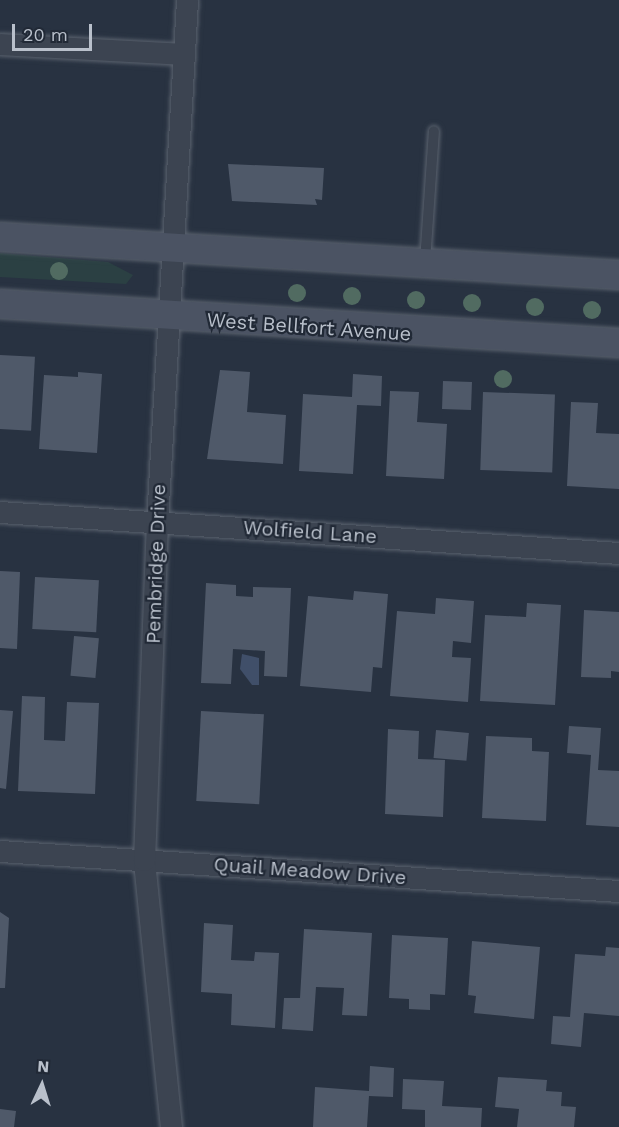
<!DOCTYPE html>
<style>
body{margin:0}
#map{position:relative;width:619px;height:1127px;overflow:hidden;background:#283241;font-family:"Work Sans",sans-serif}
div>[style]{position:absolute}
.green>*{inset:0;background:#2b4043}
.water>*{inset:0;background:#404f69}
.building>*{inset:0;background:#4f5969;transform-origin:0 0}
.roads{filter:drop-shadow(0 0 2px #5a626e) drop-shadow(0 0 2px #5a626e)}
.lane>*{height:10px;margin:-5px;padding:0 5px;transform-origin:5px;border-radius:5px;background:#3c4451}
.street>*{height:21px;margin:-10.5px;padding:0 10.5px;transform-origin:10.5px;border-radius:10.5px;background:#3c4451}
.secondary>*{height:28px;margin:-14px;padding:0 14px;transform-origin:14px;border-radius:14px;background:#4b5363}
.trees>*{width:18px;height:18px;margin:-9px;border-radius:50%;background:#516b61}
span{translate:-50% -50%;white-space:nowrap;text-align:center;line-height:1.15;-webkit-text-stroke:4.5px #212936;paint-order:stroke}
.street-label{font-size:20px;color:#b9c0cb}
.north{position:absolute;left:12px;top:1055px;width:60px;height:60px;-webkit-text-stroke:4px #212936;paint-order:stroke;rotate:4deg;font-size:16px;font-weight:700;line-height:24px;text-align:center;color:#b9c0cb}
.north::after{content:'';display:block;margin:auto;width:21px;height:27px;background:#b9c0cb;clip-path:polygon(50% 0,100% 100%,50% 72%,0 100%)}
.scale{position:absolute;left:12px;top:24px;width:80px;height:27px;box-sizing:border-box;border:3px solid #b9c0cb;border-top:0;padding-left:8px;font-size:18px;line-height:21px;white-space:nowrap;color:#b9c0cb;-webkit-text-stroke:4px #212936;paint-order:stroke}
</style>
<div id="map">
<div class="green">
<i style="clip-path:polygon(0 253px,108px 262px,133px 275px,126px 284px,0 277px)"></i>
</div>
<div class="water">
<i style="clip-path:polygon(242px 654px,259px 658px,259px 685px,252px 685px,240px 669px)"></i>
</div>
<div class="building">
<i style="clip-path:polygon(228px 164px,324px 168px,322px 200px,315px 199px,317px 205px,232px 201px)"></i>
<i style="left:0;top:355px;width:35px;height:74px;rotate:3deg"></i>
<i style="clip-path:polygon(220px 370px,250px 372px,247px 412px,286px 415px,283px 464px,207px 459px)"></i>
<i style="clip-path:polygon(78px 372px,102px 374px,97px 453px,39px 449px,44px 375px,78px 377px)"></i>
<i style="clip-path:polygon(353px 374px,382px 376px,381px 406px,357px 405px,353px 474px,299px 471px,303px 394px,352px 397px)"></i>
<i style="left:443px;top:381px;width:29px;height:28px;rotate:2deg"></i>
<i style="clip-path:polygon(390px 391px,419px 392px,417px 422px,447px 424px,444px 479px,386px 476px)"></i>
<i style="left:483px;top:392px;width:72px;height:78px;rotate:2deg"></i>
<i style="clip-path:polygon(571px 402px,598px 403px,596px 433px,619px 434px,619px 489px,567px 486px)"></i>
<i style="clip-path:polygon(0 571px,20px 572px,17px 649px,0 648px)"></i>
<i style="left:35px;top:577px;width:64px;height:52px;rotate:3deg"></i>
<i style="clip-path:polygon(206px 583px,236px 585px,236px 596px,253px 597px,253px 587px,291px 588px,287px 677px,264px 676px,265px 651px,233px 649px,231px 684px,201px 683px)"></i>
<i style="clip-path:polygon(354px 591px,388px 594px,382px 668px,373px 667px,371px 692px,300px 686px,308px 596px,353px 600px)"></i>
<i style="clip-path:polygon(436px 598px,474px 601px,471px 643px,453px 641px,452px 657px,471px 658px,468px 702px,390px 696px,397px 611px,435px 614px)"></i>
<i style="clip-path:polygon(527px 603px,561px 605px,555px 705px,480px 701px,485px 615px,526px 617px)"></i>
<i style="clip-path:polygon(584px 610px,619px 612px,619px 672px,611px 671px,611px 678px,581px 677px)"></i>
<i style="left:74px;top:636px;width:25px;height:40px;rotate:5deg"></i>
<i style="clip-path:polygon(22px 696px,45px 697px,44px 740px,65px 741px,67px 702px,99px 703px,95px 794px,18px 791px)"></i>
<i style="clip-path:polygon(0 710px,13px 711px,6px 789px,0 788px)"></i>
<i style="left:201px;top:711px;width:63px;height:90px;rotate:3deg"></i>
<i style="clip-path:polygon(569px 726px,601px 728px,598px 770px,619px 771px,619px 827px,586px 825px,591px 755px,567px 753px)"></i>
<i style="clip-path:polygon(388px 729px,419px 731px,418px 759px,445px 760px,443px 817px,385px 814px)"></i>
<i style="left:436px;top:730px;width:33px;height:28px;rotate:5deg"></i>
<i style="clip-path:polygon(486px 736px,532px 738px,532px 751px,549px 752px,546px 821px,482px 818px)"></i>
<i style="clip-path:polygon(0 912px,9px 918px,5px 988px,0 988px)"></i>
<i style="clip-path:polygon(204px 923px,233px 925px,231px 960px,254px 961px,255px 952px,279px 953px,275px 1028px,231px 1025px,232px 994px,201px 992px)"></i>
<i style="clip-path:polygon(304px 929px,372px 933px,367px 1016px,342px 1015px,344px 988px,316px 987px,313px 1031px,282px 1029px,284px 998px,300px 998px)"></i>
<i style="clip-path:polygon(392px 935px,448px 938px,445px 995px,430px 994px,430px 1010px,409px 1009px,409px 999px,389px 998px)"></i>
<i style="clip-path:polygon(472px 941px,540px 947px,534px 1019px,474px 1013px,476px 996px,468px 995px)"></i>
<i style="clip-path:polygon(606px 947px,619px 948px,619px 1016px,584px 1013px,581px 1047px,551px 1044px,553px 1016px,570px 1017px,575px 954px,605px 956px)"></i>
<i style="clip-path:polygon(370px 1066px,394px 1068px,393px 1097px,369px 1096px,367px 1127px,313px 1127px,315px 1087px,369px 1091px)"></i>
<i style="clip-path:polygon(498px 1077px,547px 1080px,546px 1091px,562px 1092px,561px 1106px,576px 1107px,574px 1127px,517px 1127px,519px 1109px,495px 1107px)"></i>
<i style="clip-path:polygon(403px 1079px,444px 1081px,442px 1106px,482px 1108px,481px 1127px,425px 1127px,425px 1110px,402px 1109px)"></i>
<i style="clip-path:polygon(0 1109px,16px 1111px,14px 1127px,0 1127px)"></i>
</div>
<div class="roads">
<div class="lane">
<i style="left:425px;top:262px;width:131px;rotate:-86.1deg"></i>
</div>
<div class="street">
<i style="left:0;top:44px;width:184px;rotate:3.1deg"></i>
<i style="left:0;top:512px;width:620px;rotate:3.79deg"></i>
<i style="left:0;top:851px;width:620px;rotate:3.7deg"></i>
<i style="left:171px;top:1127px;width:268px;rotate:-95.8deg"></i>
<i style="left:144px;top:860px;width:339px;rotate:-87.8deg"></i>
<i style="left:157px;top:521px;width:522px;rotate:-86.7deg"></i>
</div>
<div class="secondary">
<i style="left:0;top:237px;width:620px;rotate:3.51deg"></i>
<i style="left:0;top:304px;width:620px;rotate:3.61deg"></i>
</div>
</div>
<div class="trees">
<i style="left:59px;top:271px"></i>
<i style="left:297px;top:293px"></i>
<i style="left:352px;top:296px"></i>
<i style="left:416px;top:300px"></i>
<i style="left:472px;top:303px"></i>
<i style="left:535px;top:307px"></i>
<i style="left:592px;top:310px"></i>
<i style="left:503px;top:379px"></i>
</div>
<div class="street-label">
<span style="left:309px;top:327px;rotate:4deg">West Bellfort Avenue</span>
<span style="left:310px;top:532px;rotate:4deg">Wolfield Lane</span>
<span style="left:156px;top:564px;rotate:-88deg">Pembridge Drive</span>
<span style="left:310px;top:871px;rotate:4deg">Quail Meadow Drive</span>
</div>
<div class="north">N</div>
<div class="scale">20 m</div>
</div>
